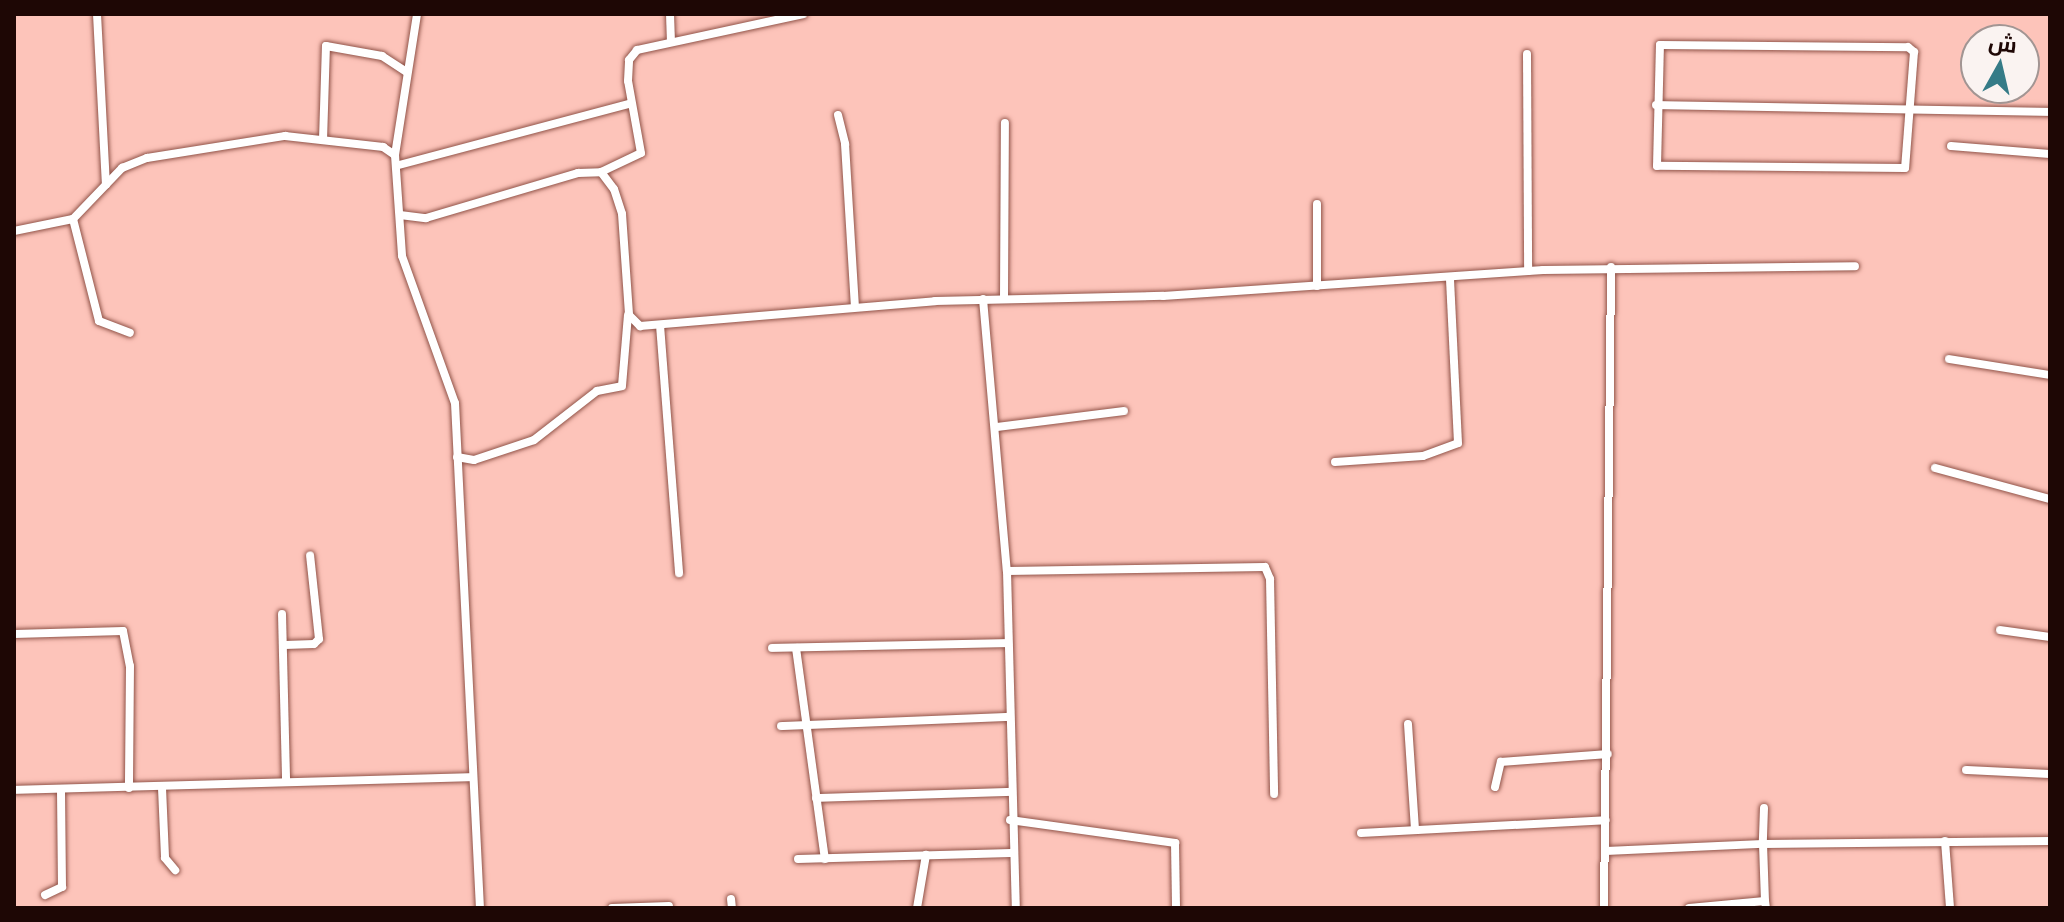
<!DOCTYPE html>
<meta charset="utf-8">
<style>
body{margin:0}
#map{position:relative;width:2064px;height:922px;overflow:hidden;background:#fdc4ba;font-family:"Playfair Display",Cairo,serif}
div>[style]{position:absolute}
.roads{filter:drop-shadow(0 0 2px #915449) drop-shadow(0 0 2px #915449)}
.street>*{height:8px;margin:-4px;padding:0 4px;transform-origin:4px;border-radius:4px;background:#fff}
span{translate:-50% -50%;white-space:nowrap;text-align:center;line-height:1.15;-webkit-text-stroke:8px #faf3f1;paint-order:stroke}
.frame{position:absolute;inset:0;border:16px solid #1e0705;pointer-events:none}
.north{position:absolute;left:1960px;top:24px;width:80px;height:80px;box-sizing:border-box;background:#faf3f1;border:2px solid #a29593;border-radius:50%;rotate:8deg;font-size:22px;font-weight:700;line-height:32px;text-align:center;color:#1e0705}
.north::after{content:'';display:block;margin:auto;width:28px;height:36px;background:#357b87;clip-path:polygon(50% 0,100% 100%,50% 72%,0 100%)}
</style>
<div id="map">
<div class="roads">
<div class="street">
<i style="left:97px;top:14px;width:171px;rotate:87deg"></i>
<i style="left:670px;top:14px;width:28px;rotate:88deg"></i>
<i style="left:1660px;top:45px;width:248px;rotate:0.5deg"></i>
<i style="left:1908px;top:47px;width:8px;rotate:40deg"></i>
<i style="left:1914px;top:52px;width:116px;rotate:94.4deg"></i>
<i style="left:1905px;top:168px;width:248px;rotate:-179.5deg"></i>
<i style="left:1657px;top:166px;width:121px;rotate:-88.6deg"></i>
<i style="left:1527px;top:54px;width:217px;rotate:89.7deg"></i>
<i style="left:1656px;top:105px;width:394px;rotate:1deg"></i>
<i style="left:838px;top:115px;width:30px;rotate:76deg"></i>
<i style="left:845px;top:144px;width:163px;rotate:86.5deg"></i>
<i style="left:323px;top:140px;width:94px;rotate:-88.2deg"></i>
<i style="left:326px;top:46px;width:57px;rotate:10.1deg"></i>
<i style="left:382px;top:56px;width:30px;rotate:33deg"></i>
<i style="left:1951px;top:146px;width:99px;rotate:4.6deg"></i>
<i style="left:395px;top:155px;width:143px;rotate:-81.1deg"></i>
<i style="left:399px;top:165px;width:238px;rotate:-14.9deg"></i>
<i style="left:601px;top:172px;width:44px;rotate:-25.4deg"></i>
<i style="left:641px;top:153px;width:73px;rotate:-100.2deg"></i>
<i style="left:628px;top:81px;width:21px;rotate:-87deg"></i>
<i style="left:629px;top:60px;width:13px;rotate:-51deg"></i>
<i style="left:637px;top:50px;width:170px;rotate:-12.2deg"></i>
<i style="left:1317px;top:204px;width:82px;rotate:90deg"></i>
<i style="left:400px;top:215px;width:26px;rotate:7deg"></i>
<i style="left:426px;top:218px;width:159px;rotate:-16.5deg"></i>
<i style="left:578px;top:173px;width:23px;rotate:-2deg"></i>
<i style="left:601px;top:172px;width:21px;rotate:53deg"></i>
<i style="left:614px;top:189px;width:26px;rotate:72deg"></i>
<i style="left:622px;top:214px;width:101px;rotate:86deg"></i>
<i style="left:629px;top:315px;width:16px;rotate:45deg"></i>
<i style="left:640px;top:326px;width:296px;rotate:-4.8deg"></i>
<i style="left:935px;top:301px;width:228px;rotate:-1.3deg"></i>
<i style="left:1163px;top:296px;width:381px;rotate:-3.9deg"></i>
<i style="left:1543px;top:270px;width:312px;rotate:-0.7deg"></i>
<i style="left:73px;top:219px;width:105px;rotate:75.7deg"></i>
<i style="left:99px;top:321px;width:33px;rotate:21deg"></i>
<i style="left:14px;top:231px;width:60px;rotate:-11.5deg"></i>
<i style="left:73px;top:219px;width:71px;rotate:-46.1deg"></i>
<i style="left:122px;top:168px;width:27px;rotate:-22deg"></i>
<i style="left:147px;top:158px;width:140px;rotate:-9.1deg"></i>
<i style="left:285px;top:136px;width:99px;rotate:6.4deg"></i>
<i style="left:383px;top:147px;width:14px;rotate:34deg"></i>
<i style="left:395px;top:155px;width:101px;rotate:86deg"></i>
<i style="left:402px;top:256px;width:156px;rotate:70.2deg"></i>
<i style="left:455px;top:403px;width:506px;rotate:87.17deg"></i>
<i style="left:1004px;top:298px;width:175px;rotate:-89.7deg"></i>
<i style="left:983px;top:299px;width:273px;rotate:85deg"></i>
<i style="left:1007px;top:571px;width:337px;rotate:88.5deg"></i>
<i style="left:660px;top:325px;width:249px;rotate:85.6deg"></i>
<i style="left:1949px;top:359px;width:102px;rotate:9deg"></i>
<i style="left:997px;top:427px;width:128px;rotate:-7.2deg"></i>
<i style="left:457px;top:457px;width:17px;rotate:10deg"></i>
<i style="left:474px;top:460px;width:63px;rotate:-18.4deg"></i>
<i style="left:534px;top:440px;width:80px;rotate:-37.9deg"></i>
<i style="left:597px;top:391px;width:25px;rotate:-11deg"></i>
<i style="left:622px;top:386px;width:71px;rotate:-85.2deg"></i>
<i style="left:1335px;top:462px;width:88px;rotate:-3.9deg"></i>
<i style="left:1423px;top:456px;width:37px;rotate:-20deg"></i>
<i style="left:1458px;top:443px;width:165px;rotate:-92.8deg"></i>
<i style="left:1935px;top:468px;width:119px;rotate:15.1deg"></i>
<i style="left:1007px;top:571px;width:258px;rotate:-0.9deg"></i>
<i style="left:1265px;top:567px;width:13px;rotate:67deg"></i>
<i style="left:1270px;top:579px;width:215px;rotate:88.9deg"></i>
<i style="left:282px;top:614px;width:168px;rotate:88.6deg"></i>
<i style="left:2000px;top:630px;width:50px;rotate:8deg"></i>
<i style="left:14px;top:634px;width:109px;rotate:-1.6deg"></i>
<i style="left:123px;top:631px;width:36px;rotate:79deg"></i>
<i style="left:130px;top:666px;width:122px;rotate:90.5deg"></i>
<i style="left:285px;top:645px;width:29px;rotate:-2deg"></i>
<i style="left:314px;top:644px;width:7px;rotate:-45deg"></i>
<i style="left:319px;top:639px;width:84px;rotate:-96.1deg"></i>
<i style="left:772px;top:648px;width:235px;rotate:-1.2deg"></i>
<i style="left:796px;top:648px;width:213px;rotate:82.2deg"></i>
<i style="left:1408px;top:724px;width:106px;rotate:86.2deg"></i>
<i style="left:781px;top:726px;width:227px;rotate:-2.3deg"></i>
<i style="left:1966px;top:770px;width:84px;rotate:2.7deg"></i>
<i style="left:1495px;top:787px;width:26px;rotate:-77deg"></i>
<i style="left:1501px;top:762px;width:107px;rotate:-4.3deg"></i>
<i style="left:162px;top:788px;width:70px;rotate:87.5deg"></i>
<i style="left:165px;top:858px;width:16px;rotate:50deg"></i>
<i style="left:14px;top:790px;width:459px;rotate:-1.6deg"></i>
<i style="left:816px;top:798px;width:194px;rotate:-1.8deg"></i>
<i style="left:1764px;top:808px;width:36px;rotate:92deg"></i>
<i style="left:1763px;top:844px;width:287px;rotate:-0.6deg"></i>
<i style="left:1010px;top:820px;width:167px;rotate:7.9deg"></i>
<i style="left:1175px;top:843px;width:65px;rotate:89.1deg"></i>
<i style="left:1361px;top:833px;width:245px;rotate:-3deg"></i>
<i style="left:1945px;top:841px;width:67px;rotate:85.7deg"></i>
<i style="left:1606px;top:851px;width:157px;rotate:-2.6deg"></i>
<i style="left:1763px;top:844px;width:57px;rotate:88deg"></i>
<i style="left:798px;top:859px;width:213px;rotate:-1.6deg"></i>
<i style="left:45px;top:895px;width:19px;rotate:-25deg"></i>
<i style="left:62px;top:887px;width:97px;rotate:-90.6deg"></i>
<i style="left:731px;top:899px;width:9px;rotate:84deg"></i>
<i style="left:612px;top:908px;width:57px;rotate:-2deg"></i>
<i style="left:917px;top:908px;width:54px;rotate:-80.4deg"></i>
<i style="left:1604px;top:908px;width:641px;rotate:-89.37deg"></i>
<i style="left:1689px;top:908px;width:76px;rotate:-5.3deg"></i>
<i style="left:1765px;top:901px;width:7px;rotate:82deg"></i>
</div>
</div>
<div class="frame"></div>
<div class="north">ش</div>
</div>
